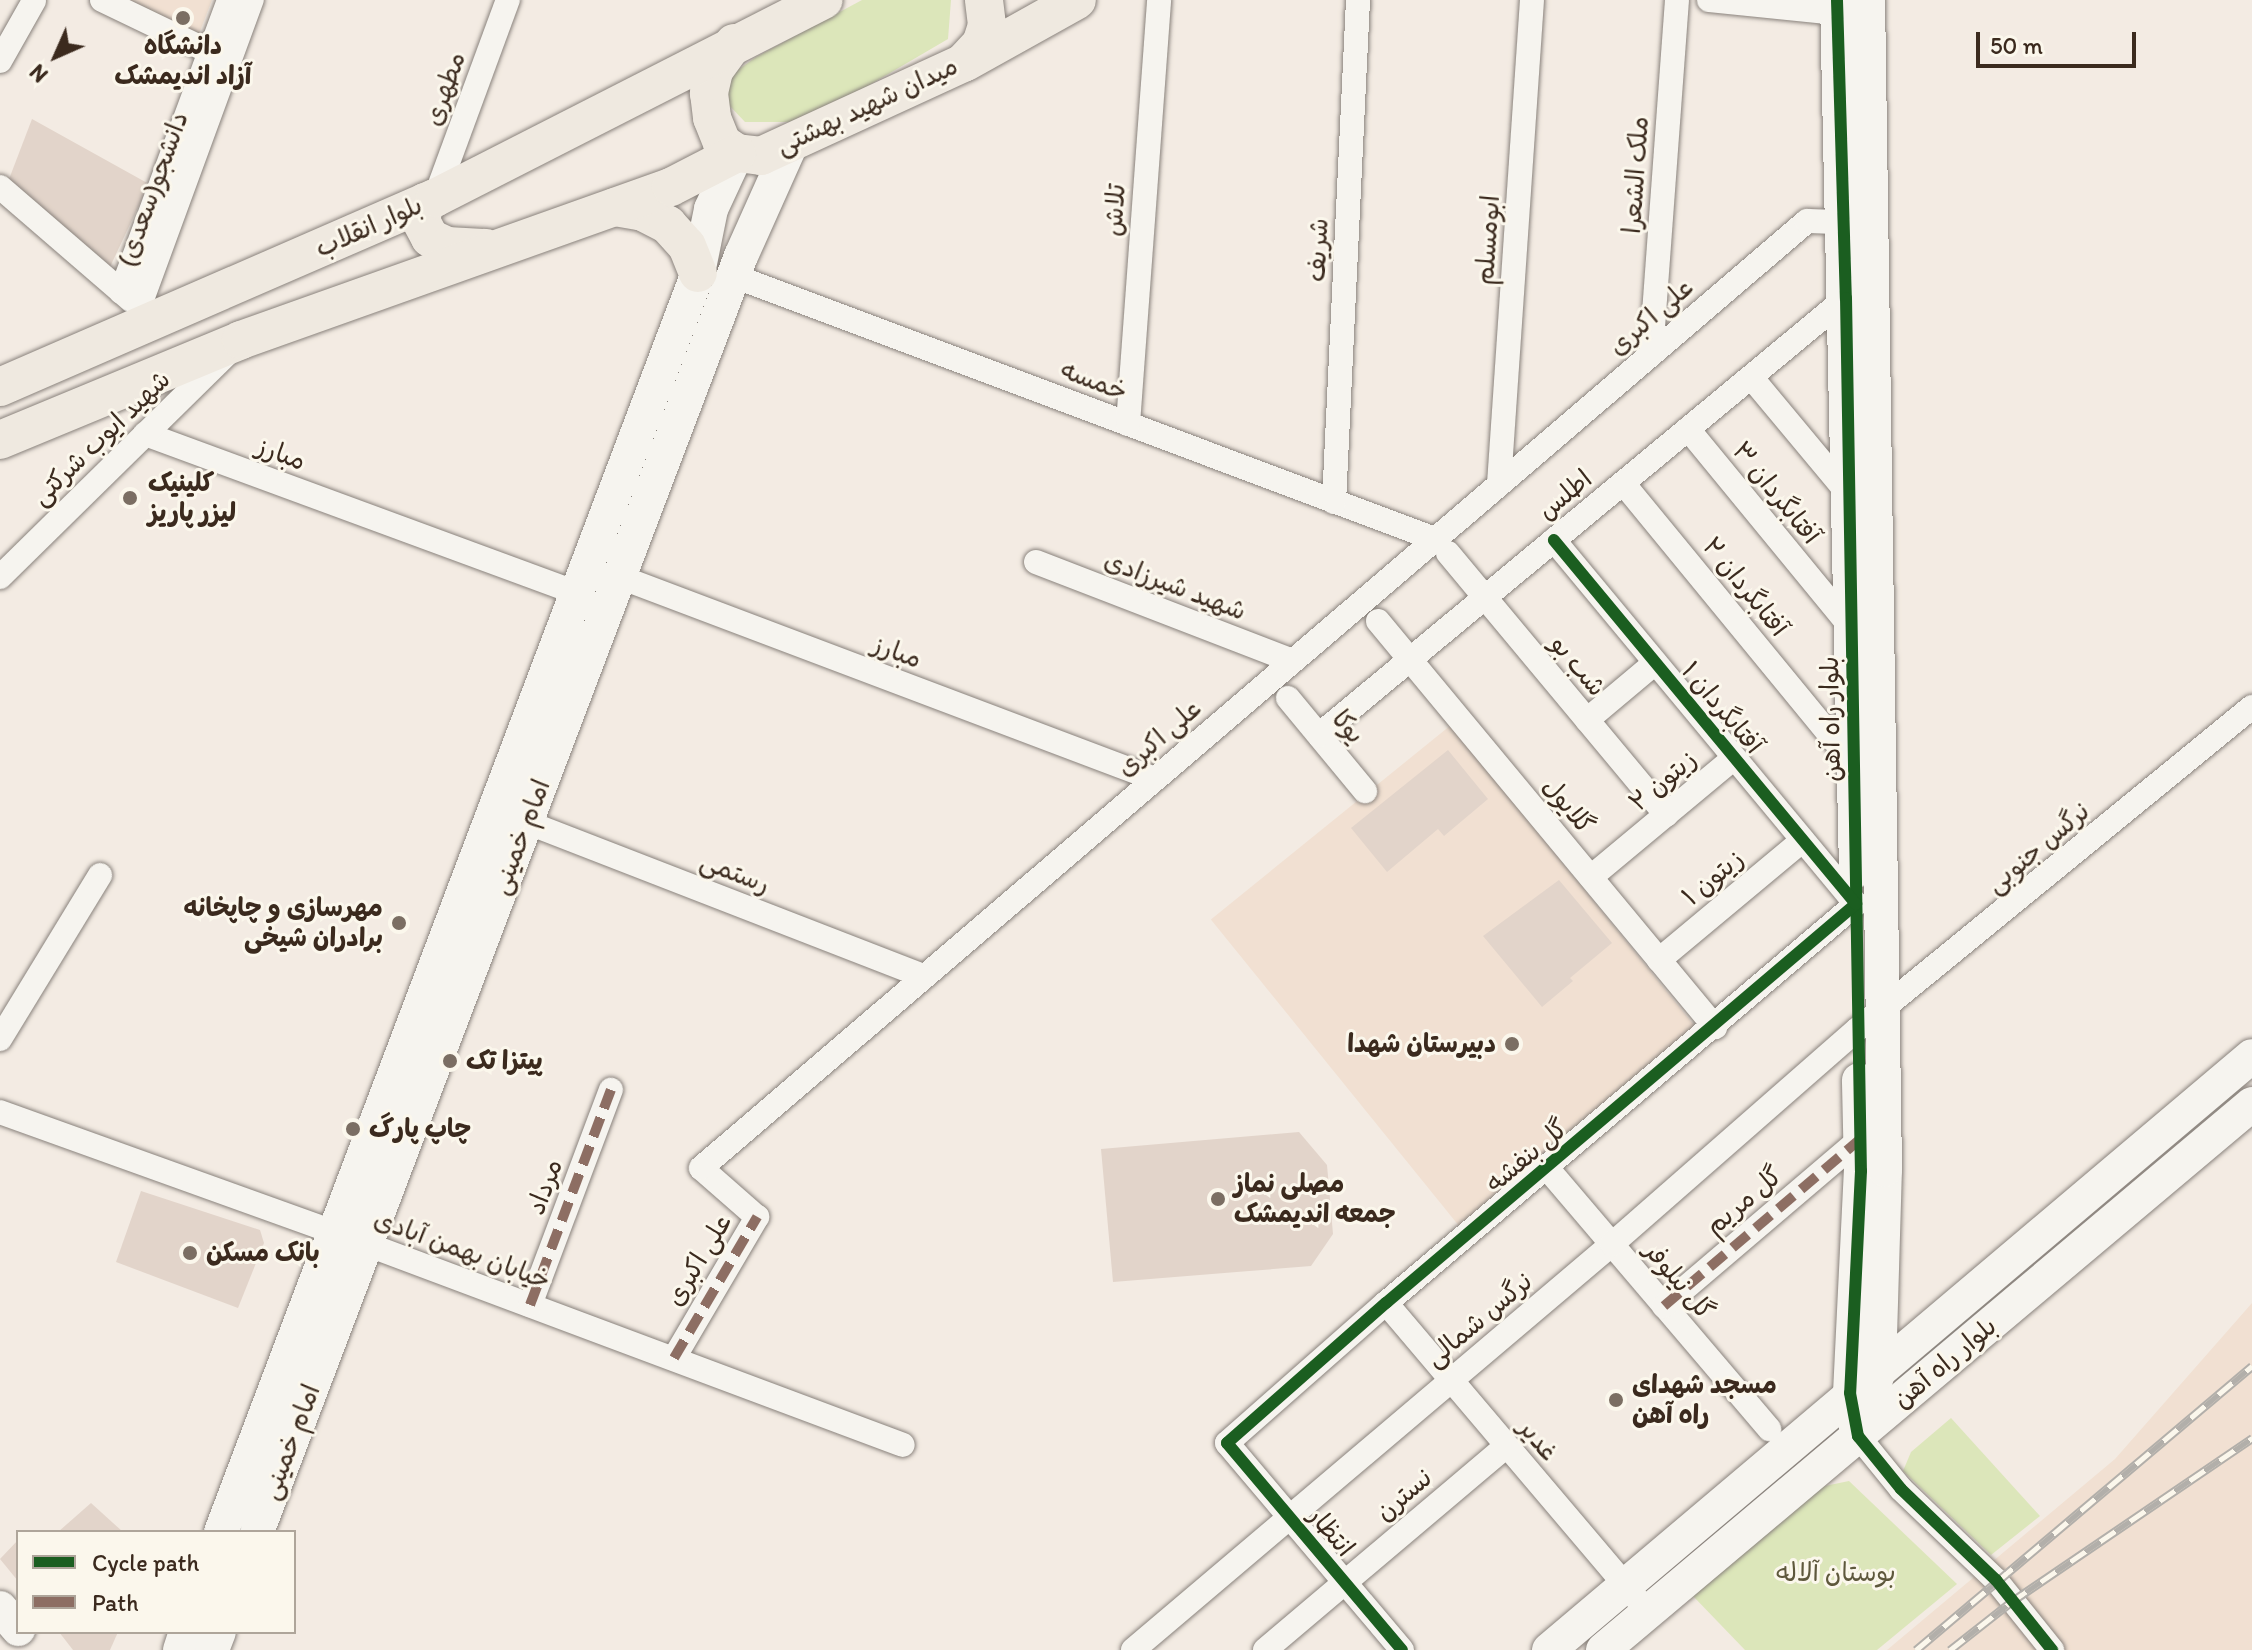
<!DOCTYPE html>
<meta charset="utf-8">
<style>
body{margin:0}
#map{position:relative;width:2252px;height:1650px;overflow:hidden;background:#f3ebe3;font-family:Itim,"Playpen Sans Arabic",sans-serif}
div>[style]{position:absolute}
.built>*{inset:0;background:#f1e0d2;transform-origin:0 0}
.green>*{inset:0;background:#dce6ba}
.building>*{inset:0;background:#e2d4ca}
.roads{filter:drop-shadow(0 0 2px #89827c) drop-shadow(0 0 2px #89827c)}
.street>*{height:24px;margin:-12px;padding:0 12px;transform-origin:12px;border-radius:12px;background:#f6f4ef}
.secondary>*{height:34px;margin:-17px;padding:0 17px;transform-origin:17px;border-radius:17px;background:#f6f4ef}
.primary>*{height:38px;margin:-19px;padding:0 19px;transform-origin:19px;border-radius:19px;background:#efe9e0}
.rail>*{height:9px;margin-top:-4.5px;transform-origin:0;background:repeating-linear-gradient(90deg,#fbf7ec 0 18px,#b2afaa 0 36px);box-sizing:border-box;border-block:2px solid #b2afaa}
.quiet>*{height:10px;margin-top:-5px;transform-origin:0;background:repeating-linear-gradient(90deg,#8d6e63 0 20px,transparent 0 30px)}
.cycleway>*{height:12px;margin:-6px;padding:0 6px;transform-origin:6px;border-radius:6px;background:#1b5e20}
.dots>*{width:22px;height:22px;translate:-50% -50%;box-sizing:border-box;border:4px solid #fbf7ec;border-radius:50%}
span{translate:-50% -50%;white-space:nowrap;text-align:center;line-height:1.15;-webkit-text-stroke:6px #fbf7ec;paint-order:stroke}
.poi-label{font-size:26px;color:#3b2a1e;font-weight:700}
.left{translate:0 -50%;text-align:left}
.right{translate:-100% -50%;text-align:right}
.street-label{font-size:26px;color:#3b2a1e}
.park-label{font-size:26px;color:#5e583c}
.legend{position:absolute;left:16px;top:1530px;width:280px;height:104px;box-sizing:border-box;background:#fbf7ec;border:2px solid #aea59a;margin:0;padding:10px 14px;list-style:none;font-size:24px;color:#3b2a1e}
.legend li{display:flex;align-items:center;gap:16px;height:40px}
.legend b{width:40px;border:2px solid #aea59a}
.north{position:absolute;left:16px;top:16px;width:80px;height:80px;-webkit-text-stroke:6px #fbf7ec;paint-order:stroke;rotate:225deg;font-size:22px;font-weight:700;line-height:32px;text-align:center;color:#3b2a1e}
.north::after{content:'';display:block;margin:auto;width:28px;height:36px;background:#3b2a1e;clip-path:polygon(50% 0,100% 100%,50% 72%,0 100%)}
.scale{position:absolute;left:1976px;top:32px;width:160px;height:36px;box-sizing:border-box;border:4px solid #3b2a1e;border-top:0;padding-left:10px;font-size:24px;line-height:28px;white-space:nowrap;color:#3b2a1e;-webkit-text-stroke:6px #fbf7ec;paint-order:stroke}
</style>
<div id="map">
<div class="built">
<i style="clip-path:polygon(124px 0,212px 0,198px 36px)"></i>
<i style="left:1451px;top:725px;width:396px;height:309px;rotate:51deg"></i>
<i style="clip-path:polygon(2252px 1303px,2252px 1650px,1887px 1650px,2115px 1459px)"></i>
</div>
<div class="green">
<i style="clip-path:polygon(862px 0,951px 0,948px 39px,866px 87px,790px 122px,745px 122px,728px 104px,728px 77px,756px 57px)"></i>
<i style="clip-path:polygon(1951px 1418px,2040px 1516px,1991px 1555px,1903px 1471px,1911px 1452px)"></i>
<i style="clip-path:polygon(1849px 1481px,1957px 1584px,1877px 1650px,1745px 1650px,1692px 1595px,1820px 1487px)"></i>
</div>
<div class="building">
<i style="clip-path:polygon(32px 119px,149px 184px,109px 269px,6px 187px)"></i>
<i style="clip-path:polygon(1448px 750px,1488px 799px,1444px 836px,1438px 829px,1387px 872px,1351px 828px)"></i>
<i style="clip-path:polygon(1559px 880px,1612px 943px,1570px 978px,1573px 981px,1542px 1007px,1483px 936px)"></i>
<i style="clip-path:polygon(1299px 1132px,1327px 1165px,1333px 1234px,1311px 1266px,1113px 1282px,1101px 1149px)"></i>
<i style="clip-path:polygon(141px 1191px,260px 1230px,264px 1243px,238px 1308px,116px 1262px)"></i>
<i style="clip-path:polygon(91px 1503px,123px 1532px,58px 1532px)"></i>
<i style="clip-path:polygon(18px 1540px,18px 1581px,0 1559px)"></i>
<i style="clip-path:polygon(59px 1632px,118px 1632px,110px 1650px,73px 1650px)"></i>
</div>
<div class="roads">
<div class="street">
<i style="left:102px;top:0;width:120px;rotate:25.7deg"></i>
<i style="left:1709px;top:0;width:129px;rotate:5.8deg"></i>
<i style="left:0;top:61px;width:69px;rotate:-60.5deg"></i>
<i style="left:0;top:187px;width:173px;rotate:40.8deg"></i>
<i style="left:435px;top:198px;width:211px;rotate:-69.8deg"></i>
<i style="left:734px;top:276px;width:749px;rotate:20.57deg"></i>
<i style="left:121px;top:292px;width:311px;rotate:-69.7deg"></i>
<i style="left:139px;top:308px;width:328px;rotate:-69.9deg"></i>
<i style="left:1651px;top:354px;width:355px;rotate:-85.8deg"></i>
<i style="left:1751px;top:377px;width:155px;rotate:50.2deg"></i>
<i style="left:1128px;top:424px;width:425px;rotate:-85.8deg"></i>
<i style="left:1688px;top:429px;width:259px;rotate:50.6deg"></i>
<i style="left:145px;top:434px;width:460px;rotate:20.2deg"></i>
<i style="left:1623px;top:483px;width:364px;rotate:50.6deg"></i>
<i style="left:1499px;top:484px;width:485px;rotate:-86.1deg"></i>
<i style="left:1334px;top:502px;width:503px;rotate:-87.26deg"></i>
<i style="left:1448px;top:553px;width:341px;rotate:50.2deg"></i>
<i style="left:1036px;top:562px;width:275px;rotate:21.1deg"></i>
<i style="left:0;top:577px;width:318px;rotate:-44.5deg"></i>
<i style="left:620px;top:577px;width:572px;rotate:20.69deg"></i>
<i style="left:1378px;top:621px;width:528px;rotate:50.31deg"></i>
<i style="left:1288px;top:698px;width:121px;rotate:50.4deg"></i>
<i style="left:1587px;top:720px;width:89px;rotate:-40deg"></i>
<i style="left:1319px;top:735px;width:685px;rotate:-39.67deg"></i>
<i style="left:526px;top:822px;width:427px;rotate:21.2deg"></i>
<i style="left:1591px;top:877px;width:186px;rotate:-39.8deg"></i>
<i style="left:1659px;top:960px;width:187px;rotate:-39.8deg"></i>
<i style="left:0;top:1039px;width:192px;rotate:-58.6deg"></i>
<i style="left:0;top:1112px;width:389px;rotate:19.8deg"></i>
<i style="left:366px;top:1244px;width:573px;rotate:20.52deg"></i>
<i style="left:1547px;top:1168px;width:343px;rotate:49.6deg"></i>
<i style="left:1386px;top:1303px;width:387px;rotate:49.7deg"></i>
<i style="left:530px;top:1305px;width:230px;rotate:-69.4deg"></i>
<i style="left:1664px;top:1306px;width:257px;rotate:-40.4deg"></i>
<i style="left:674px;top:1358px;width:164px;rotate:-59.5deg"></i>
<i style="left:757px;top:1217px;width:74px;rotate:-138.8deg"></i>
<i style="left:701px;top:1168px;width:1456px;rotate:-40.57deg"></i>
<i style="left:1807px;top:221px;width:37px;rotate:2deg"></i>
<i style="left:1858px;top:1436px;width:68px;rotate:50.9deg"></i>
<i style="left:1901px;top:1489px;width:132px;rotate:43.8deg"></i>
<i style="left:1996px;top:1580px;width:90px;rotate:51.3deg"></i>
<i style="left:1133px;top:1650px;width:628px;rotate:-40.28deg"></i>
<i style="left:1612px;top:1244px;width:327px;rotate:-41.2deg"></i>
<i style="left:1858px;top:1029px;width:509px;rotate:-39.26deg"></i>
<i style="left:1265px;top:1650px;width:316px;rotate:-40.2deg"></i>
<i style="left:1402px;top:1650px;width:271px;rotate:-130.2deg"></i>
<i style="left:1227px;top:1443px;width:212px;rotate:-41.4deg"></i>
<i style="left:1386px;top:1303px;width:617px;rotate:-40.33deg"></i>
<i style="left:1856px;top:904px;width:473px;rotate:-129.7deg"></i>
</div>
<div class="secondary">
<i style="left:1837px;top:0;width:871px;rotate:88.75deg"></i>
<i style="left:1856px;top:1427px;width:35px;rotate:-100deg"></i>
<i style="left:1850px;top:1393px;width:222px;rotate:-87.2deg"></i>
<i style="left:1861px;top:1171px;width:91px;rotate:-91.3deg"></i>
<i style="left:1858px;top:1436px;width:69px;rotate:-72.3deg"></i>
<i style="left:1879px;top:1370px;width:200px;rotate:-88.3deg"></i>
<i style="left:1885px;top:1170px;width:1170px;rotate:-90.83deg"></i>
<i style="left:221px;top:1532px;width:1346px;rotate:-69.25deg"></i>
<i style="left:698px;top:273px;width:65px;rotate:-78.5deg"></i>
<i style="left:711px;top:209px;width:62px;rotate:-65.1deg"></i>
<i style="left:257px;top:1532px;width:1365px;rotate:-69.23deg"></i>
<i style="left:741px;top:256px;width:123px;rotate:-65.9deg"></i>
<i style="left:0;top:1608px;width:28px;rotate:49deg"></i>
<i style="left:180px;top:1650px;width:19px;rotate:-72deg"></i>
<i style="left:212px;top:1650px;width:19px;rotate:-69deg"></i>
<i style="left:1549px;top:1650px;width:920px;rotate:-40.2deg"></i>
<i style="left:1603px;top:1650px;width:848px;rotate:-40.07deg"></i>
</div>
<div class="primary">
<i style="left:734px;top:43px;width:34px;rotate:126deg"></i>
<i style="left:714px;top:71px;width:23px;rotate:103deg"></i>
<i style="left:709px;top:93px;width:25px;rotate:83deg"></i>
<i style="left:712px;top:118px;width:27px;rotate:68deg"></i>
<i style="left:722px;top:143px;width:18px;rotate:34deg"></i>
<i style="left:737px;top:153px;width:24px;rotate:7deg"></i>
<i style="left:761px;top:156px;width:222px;rotate:-24.7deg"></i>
<i style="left:963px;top:63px;width:26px;rotate:-47deg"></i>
<i style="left:981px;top:44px;width:20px;rotate:-72deg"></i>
<i style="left:987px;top:25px;width:25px;rotate:-97deg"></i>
<i style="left:966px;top:62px;width:127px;rotate:-29.2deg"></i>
<i style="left:425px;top:202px;width:19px;rotate:102deg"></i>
<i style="left:421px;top:221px;width:19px;rotate:62deg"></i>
<i style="left:430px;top:238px;width:19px;rotate:25deg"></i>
<i style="left:447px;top:246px;width:39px;rotate:3deg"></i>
<i style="left:615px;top:207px;width:28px;rotate:10deg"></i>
<i style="left:643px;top:212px;width:28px;rotate:27deg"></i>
<i style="left:668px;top:225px;width:28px;rotate:48deg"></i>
<i style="left:687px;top:246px;width:29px;rotate:68deg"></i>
<i style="left:0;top:387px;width:474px;rotate:-23.5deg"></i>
<i style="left:435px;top:198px;width:436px;rotate:-27deg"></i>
<i style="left:0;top:440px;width:261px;rotate:-22.5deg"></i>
<i style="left:241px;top:340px;width:456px;rotate:-19.6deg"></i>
<i style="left:671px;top:187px;width:74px;rotate:-27.3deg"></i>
</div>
</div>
<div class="rail">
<i style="left:1916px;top:1650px;width:440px;rotate:-40.2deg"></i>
<i style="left:1950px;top:1650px;width:78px;rotate:-38.2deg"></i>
<i style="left:2011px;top:1602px;width:292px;rotate:-34.2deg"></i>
</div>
<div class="quiet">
<i style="left:530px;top:1305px;width:230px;rotate:-69.4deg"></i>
<i style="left:1664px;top:1306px;width:257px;rotate:-40.4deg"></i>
<i style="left:674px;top:1358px;width:164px;rotate:-59.5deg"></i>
</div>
<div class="cycleway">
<i style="left:1837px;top:0;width:298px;rotate:88.3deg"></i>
<i style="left:1846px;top:298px;width:873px;rotate:89.02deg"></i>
<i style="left:1861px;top:1171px;width:222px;rotate:92.8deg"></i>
<i style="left:1850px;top:1393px;width:44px;rotate:79.5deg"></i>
<i style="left:1858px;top:1436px;width:68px;rotate:50.9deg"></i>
<i style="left:1901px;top:1489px;width:132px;rotate:43.8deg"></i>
<i style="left:1996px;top:1580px;width:90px;rotate:51.3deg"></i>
<i style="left:1402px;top:1650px;width:271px;rotate:-130.2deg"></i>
<i style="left:1227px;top:1443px;width:212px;rotate:-41.4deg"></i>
<i style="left:1386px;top:1303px;width:617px;rotate:-40.33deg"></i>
<i style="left:1856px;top:904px;width:473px;rotate:-129.7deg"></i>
</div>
<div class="dots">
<i style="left:183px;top:18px;background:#7b6e63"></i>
<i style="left:130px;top:498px;background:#7b6e63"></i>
<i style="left:399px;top:923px;background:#7b6e63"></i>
<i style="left:1512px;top:1044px;background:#7b6e63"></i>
<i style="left:450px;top:1061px;background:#7b6e63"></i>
<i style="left:353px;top:1129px;background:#7b6e63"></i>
<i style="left:1218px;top:1199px;background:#7b6e63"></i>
<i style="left:190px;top:1253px;background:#7b6e63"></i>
<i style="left:1616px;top:1400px;background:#7b6e63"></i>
</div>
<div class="poi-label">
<span style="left:183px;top:61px">دانشگاه<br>آزاد اندیمشک</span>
<span class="left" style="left:148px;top:498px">کلینیک<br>لیزر پاریز</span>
<span class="right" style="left:383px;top:923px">مهرسازی و چاپخانه<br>برادران شیخی</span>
<span class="right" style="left:1496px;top:1044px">دبیرستان شهدا</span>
<span class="left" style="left:466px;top:1061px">پیتزا تک</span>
<span class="left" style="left:369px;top:1129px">چاپ پارگ</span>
<span class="left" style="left:1234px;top:1199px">مصلی نماز<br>جمعه اندیمشک</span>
<span class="left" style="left:206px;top:1253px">بانک مسکن</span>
<span class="left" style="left:1632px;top:1400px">مسجد شهدای<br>راه آهن</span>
</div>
<div class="street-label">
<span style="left:445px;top:89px;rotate:-70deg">مطهری</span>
<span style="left:867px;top:106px;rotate:-25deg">میدان شهید بهشتی</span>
<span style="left:1636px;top:175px;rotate:-86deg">ملک الشعرا</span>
<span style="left:153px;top:189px;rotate:-70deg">دانشجو(سعدی)</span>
<span style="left:1115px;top:210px;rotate:-86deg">تلاش</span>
<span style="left:369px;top:227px;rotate:-24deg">بلوار انقلاب</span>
<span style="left:1488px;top:240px;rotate:-86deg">ابومسلم</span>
<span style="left:1318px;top:250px;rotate:-87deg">شریف</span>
<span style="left:1651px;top:317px;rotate:-41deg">علی اکبری</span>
<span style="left:1094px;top:381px;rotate:21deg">خمسه</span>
<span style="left:101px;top:438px;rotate:-44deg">شهید ایوب شرکتی</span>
<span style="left:281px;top:454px;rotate:20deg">مبارز</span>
<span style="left:1776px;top:493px;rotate:51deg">آفتابگردان ۳</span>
<span style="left:1565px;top:495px;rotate:-40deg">اطلس</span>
<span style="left:1175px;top:586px;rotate:21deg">شهید شیرزادی</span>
<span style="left:1745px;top:587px;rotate:51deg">آفتابگردان ۲</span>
<span style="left:897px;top:652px;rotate:21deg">مبارز</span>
<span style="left:1578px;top:666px;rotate:50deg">شب بو</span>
<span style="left:1722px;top:708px;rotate:50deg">آفتابگردان ۱</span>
<span style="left:1831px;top:719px;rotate:-91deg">بلوار راه آهن</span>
<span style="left:1348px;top:727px;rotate:50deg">یوکا</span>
<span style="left:1159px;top:738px;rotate:-41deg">علی اکبری</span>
<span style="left:1663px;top:781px;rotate:-40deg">زیتون ۲</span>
<span style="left:1568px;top:806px;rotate:50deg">گلایول</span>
<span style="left:521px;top:837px;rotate:-69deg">امام خمینی</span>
<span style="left:2038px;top:848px;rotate:-40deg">نرگس جنوبی</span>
<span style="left:735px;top:873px;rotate:21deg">رستمی</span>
<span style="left:1713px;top:878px;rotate:-40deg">زیتون ۱</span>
<span style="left:1527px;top:1156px;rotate:-40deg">گل بنفشه</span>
<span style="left:545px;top:1187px;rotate:-69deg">مرداد</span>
<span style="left:1744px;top:1201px;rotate:-40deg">گل مریم</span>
<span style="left:462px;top:1250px;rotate:20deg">خیابان بهمن آبادی</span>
<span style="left:699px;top:1260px;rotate:-59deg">علی اکبری</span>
<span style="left:1679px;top:1281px;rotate:50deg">گل نیلوفر</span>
<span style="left:1479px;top:1320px;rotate:-40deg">نرگس شمالی</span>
<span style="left:1945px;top:1363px;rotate:-40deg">بلوار راه آهن</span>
<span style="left:1538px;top:1440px;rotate:50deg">غدیر</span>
<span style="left:291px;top:1442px;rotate:-69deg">امام خمینی</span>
<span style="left:1404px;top:1495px;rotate:-40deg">نسترن</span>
<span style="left:1331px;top:1532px;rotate:50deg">انتظار</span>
</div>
<div class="park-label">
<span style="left:1836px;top:1573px">بوستان آلاله</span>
</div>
<ul class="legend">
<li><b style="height:10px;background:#1b5e20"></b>Cycle path</li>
<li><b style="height:10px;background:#8d6e63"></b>Path</li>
</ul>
<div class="north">N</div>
<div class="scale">50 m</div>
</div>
